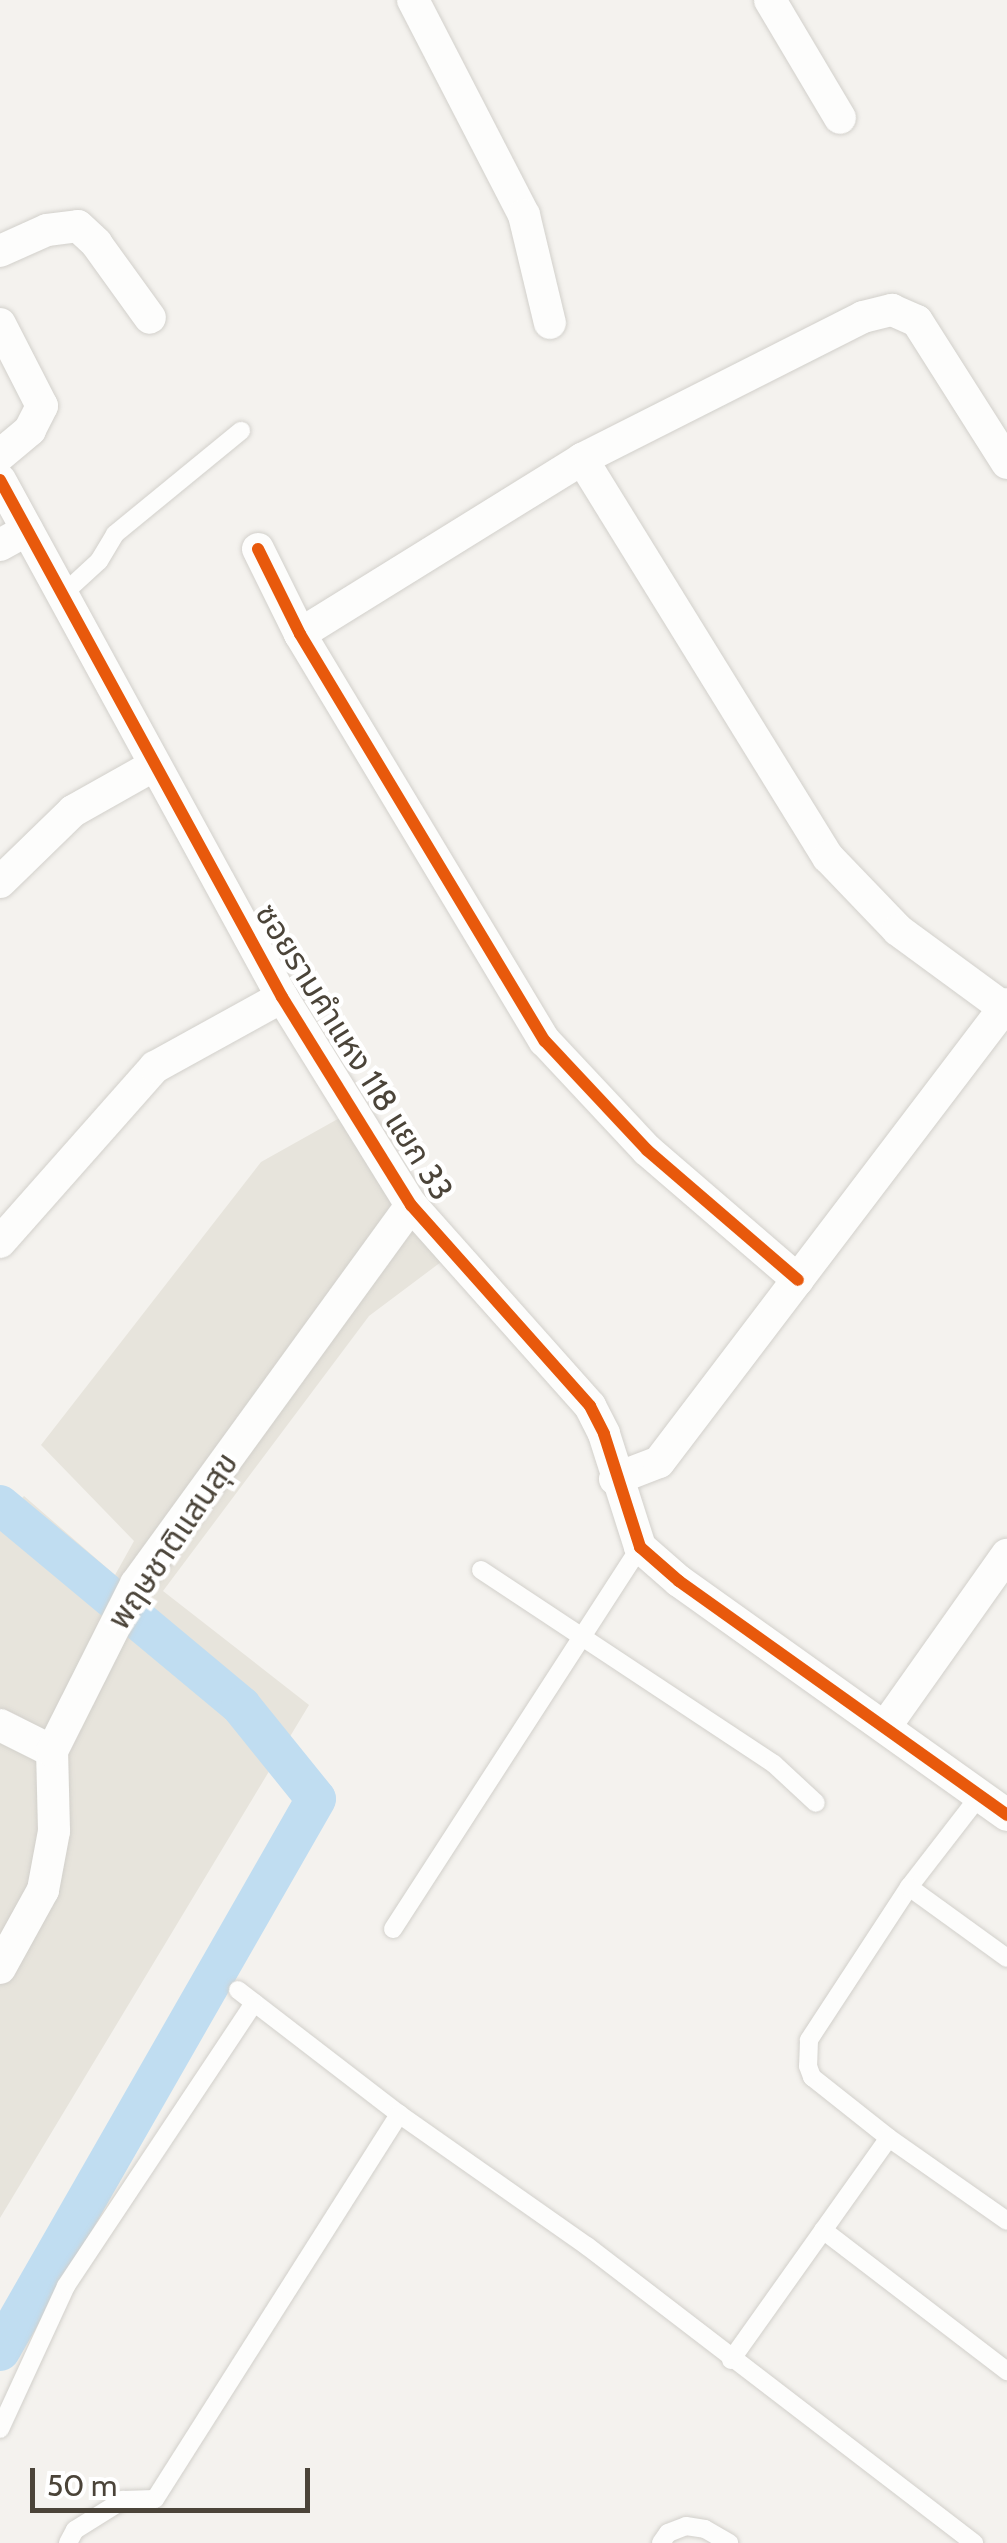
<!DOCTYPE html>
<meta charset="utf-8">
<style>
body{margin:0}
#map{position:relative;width:1007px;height:2543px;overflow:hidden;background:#f4f2ee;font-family:Cabin,"Noto Sans Thai",sans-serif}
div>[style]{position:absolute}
.residential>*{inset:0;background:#e7e4dc}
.canal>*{height:40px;margin:-20px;padding:0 20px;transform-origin:20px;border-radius:20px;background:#c0ddf1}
.roads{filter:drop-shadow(0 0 2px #d2d0cb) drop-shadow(0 0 2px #d2d0cb)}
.service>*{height:18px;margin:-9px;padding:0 9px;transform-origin:9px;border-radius:9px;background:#fdfdfc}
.minor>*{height:32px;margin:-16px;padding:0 16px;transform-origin:16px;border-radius:16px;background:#fdfdfc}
.cycleway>*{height:12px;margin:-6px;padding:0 6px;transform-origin:6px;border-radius:6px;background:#e8590c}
span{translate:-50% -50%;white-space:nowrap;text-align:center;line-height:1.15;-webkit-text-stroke:9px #fff;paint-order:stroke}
.street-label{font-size:32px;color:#4b4439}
.scale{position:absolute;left:30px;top:2468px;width:280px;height:45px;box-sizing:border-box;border:5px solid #4b4439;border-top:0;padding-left:12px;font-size:30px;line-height:35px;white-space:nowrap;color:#4b4439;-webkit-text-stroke:8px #fff;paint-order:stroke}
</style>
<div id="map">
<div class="residential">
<i style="clip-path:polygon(352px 1111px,453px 1253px,369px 1316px,163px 1591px,309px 1705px,0 2218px,0 1521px,24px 1496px,115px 1575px,134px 1541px,41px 1445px,261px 1162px)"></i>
</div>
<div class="canal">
<i style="left:0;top:1505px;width:314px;rotate:39.8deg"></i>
<i style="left:241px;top:1706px;width:119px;rotate:51.1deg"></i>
<i style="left:316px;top:1799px;width:636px;rotate:119.79deg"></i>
</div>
<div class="roads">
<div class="service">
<i style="left:62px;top:595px;width:50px;rotate:-42.6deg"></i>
<i style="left:99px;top:561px;width:31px;rotate:-59deg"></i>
<i style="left:115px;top:534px;width:163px;rotate:-39.3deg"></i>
<i style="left:481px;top:1570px;width:351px;rotate:33.5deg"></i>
<i style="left:774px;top:1764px;width:57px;rotate:42.9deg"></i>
<i style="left:980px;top:1795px;width:116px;rotate:127.7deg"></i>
<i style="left:909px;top:1887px;width:183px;rotate:123.2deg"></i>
<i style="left:809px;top:2040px;width:26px;rotate:92deg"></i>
<i style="left:808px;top:2066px;width:12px;rotate:70deg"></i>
<i style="left:812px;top:2077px;width:98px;rotate:38.4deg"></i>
<i style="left:889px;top:2138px;width:144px;rotate:35.1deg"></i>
<i style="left:909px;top:1887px;width:121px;rotate:35.9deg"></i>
<i style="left:393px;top:1929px;width:455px;rotate:-57.1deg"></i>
<i style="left:238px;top:1990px;width:203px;rotate:37.6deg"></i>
<i style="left:399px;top:2114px;width:230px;rotate:35.1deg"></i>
<i style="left:587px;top:2246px;width:488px;rotate:37.5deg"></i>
<i style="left:823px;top:2230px;width:232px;rotate:37.5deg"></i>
<i style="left:731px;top:2360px;width:272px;rotate:-54.6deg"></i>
<i style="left:0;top:2429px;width:157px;rotate:-65.2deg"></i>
<i style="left:66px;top:2286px;width:340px;rotate:-56.4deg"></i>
<i style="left:68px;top:2543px;width:15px;rotate:-62deg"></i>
<i style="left:75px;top:2530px;width:57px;rotate:-32deg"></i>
<i style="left:123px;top:2500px;width:32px;rotate:-2deg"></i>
<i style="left:155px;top:2499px;width:456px;rotate:-57.6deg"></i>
<i style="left:661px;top:2543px;width:12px;rotate:-55deg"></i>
<i style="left:668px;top:2533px;width:19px;rotate:-21deg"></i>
<i style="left:686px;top:2526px;width:19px;rotate:9deg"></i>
<i style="left:705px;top:2529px;width:28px;rotate:30deg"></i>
</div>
<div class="minor">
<i style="left:413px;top:0;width:242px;rotate:62.7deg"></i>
<i style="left:524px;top:215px;width:111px;rotate:76.5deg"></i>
<i style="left:770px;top:0;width:137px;rotate:59.3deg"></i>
<i style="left:0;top:251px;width:51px;rotate:-24.1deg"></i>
<i style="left:47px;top:230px;width:31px;rotate:-7deg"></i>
<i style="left:78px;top:226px;width:25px;rotate:43deg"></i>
<i style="left:96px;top:243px;width:92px;rotate:54.2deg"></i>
<i style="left:0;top:324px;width:92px;rotate:62.9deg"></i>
<i style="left:42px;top:406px;width:27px;rotate:117deg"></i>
<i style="left:30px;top:430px;width:39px;rotate:140deg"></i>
<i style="left:582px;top:459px;width:468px;rotate:58.3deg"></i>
<i style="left:828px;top:857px;width:101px;rotate:46.2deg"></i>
<i style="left:898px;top:930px;width:132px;rotate:36.3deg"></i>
<i style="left:0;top:480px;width:589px;rotate:61.39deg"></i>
<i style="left:282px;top:997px;width:245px;rotate:58.2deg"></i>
<i style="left:411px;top:1205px;width:269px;rotate:48.3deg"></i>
<i style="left:590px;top:1406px;width:31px;rotate:63deg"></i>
<i style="left:604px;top:1434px;width:119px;rotate:72.3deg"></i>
<i style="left:640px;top:1547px;width:52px;rotate:41.1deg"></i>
<i style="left:679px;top:1581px;width:403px;rotate:35.5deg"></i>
<i style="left:0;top:545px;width:31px;rotate:-29deg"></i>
<i style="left:258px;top:549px;width:95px;rotate:63.7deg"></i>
<i style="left:300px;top:634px;width:475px;rotate:59deg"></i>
<i style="left:545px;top:1041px;width:149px;rotate:46.9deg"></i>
<i style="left:647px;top:1150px;width:199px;rotate:40.7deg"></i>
<i style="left:300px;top:634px;width:332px;rotate:-31.8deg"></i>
<i style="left:582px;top:459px;width:315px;rotate:-26.8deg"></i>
<i style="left:863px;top:317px;width:30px;rotate:-14deg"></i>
<i style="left:892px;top:310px;width:27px;rotate:24deg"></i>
<i style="left:917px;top:321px;width:168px;rotate:57.6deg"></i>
<i style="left:0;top:882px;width:102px;rotate:-44.2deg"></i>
<i style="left:73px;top:811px;width:92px;rotate:-29.4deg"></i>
<i style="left:0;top:1242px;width:234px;rotate:-48.5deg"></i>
<i style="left:155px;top:1067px;width:145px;rotate:-28.9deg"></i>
<i style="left:615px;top:1479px;width:47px;rotate:-21.1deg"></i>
<i style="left:659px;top:1462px;width:575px;rotate:-52.77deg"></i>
<i style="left:0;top:1725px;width:58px;rotate:26.6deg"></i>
<i style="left:885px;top:1727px;width:211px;rotate:-54.7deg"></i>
<i style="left:0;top:1968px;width:89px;rotate:-61.1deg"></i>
<i style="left:43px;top:1890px;width:60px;rotate:-79.4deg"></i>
<i style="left:54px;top:1831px;width:80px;rotate:-91.4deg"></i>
<i style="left:52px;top:1751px;width:187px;rotate:-63.3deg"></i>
<i style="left:136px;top:1584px;width:468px;rotate:-54deg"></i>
</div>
</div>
<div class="cycleway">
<i style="left:0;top:480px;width:589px;rotate:61.39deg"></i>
<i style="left:282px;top:997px;width:245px;rotate:58.2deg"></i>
<i style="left:411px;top:1205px;width:269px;rotate:48.3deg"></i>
<i style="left:590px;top:1406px;width:31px;rotate:63deg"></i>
<i style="left:604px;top:1434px;width:119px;rotate:72.3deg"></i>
<i style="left:640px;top:1547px;width:52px;rotate:41.1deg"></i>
<i style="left:679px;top:1581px;width:403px;rotate:35.5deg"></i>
<i style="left:258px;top:549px;width:95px;rotate:63.7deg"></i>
<i style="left:300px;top:634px;width:475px;rotate:59deg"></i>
<i style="left:545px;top:1041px;width:149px;rotate:46.9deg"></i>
<i style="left:647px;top:1150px;width:199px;rotate:40.7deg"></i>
</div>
<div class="street-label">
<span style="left:354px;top:1052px;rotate:58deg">ซอยรามคำแหง 118 แยก 33</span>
<span style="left:173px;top:1541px;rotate:-56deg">พฤษชาติแสนสุข</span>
</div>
<div class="scale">50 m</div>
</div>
